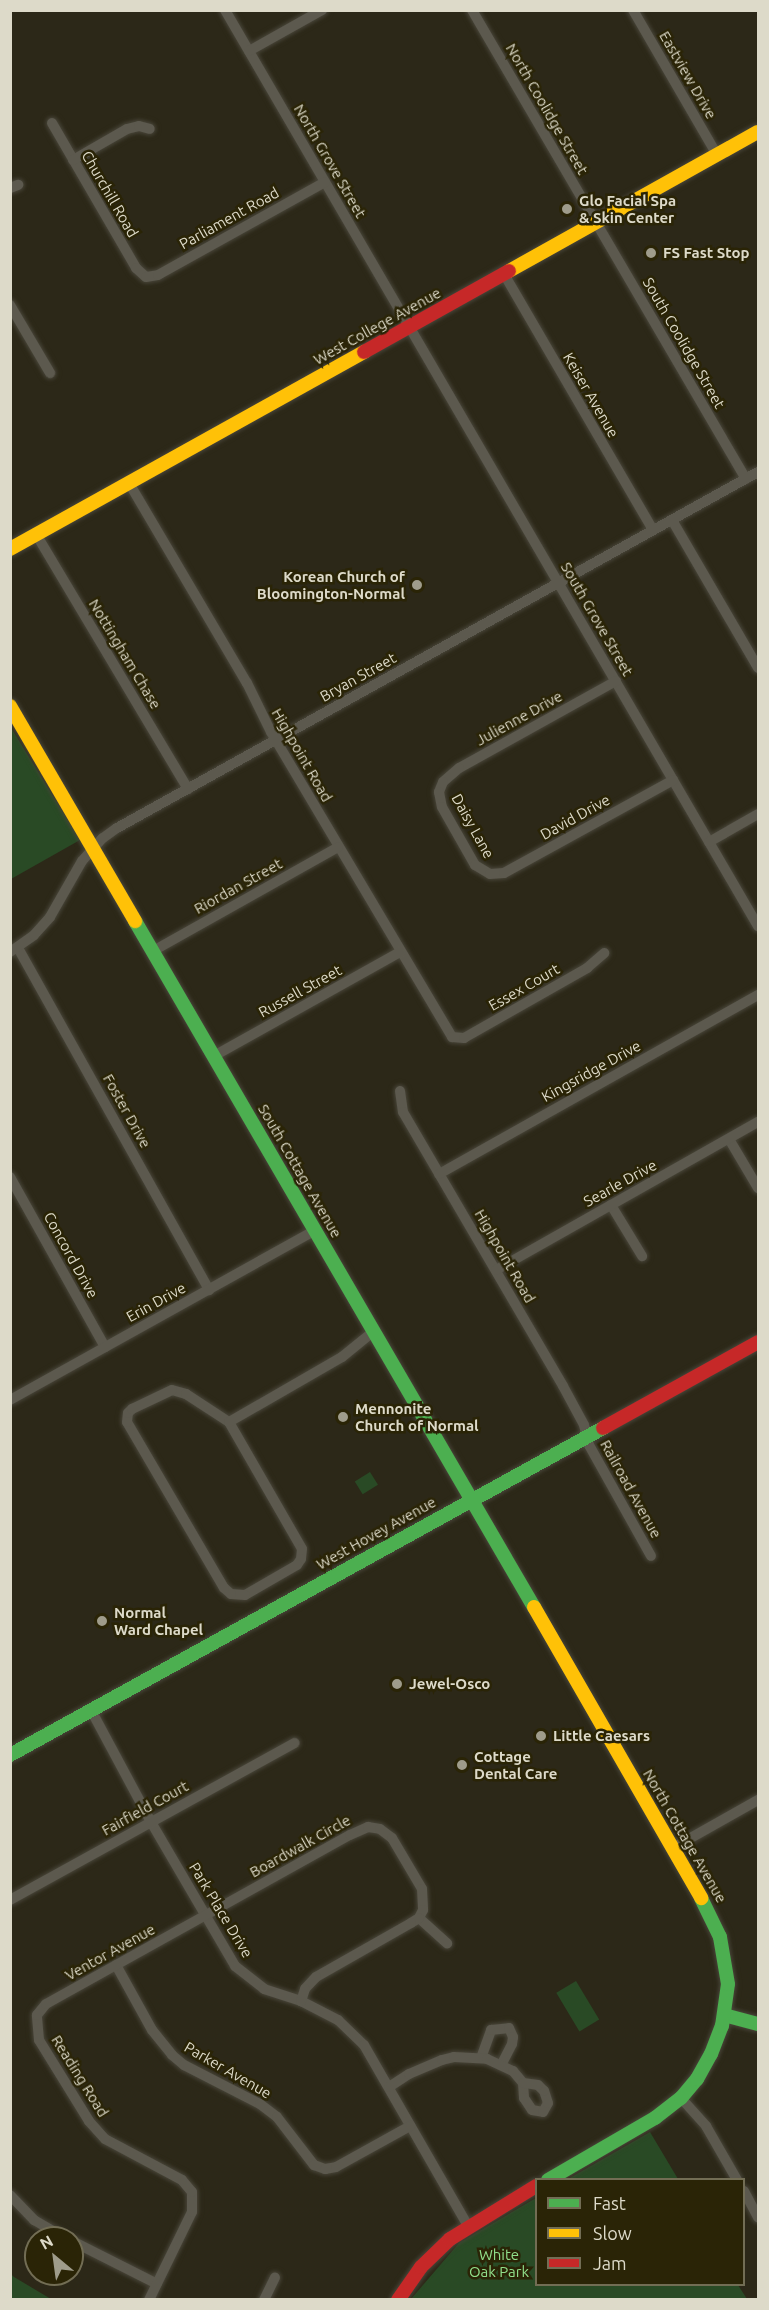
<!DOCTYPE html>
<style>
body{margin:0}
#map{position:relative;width:769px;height:2310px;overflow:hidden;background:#2c2818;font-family:Ubuntu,sans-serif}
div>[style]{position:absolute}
.green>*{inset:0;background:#294a25;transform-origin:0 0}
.roads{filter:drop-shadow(0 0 2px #484539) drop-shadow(0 0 2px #484539)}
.street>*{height:10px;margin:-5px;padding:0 5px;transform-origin:5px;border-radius:5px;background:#5c594e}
.fast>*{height:14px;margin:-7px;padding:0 7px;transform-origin:7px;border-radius:7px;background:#4caf50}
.slow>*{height:14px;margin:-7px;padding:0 7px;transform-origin:7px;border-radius:7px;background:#ffc107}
.jam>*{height:14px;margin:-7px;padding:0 7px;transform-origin:7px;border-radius:7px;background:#c62828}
.dots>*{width:16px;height:16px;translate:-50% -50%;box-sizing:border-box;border:3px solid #2a2406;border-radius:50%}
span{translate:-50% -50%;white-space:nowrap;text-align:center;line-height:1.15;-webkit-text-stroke:5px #2a2406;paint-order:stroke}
.street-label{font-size:15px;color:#dddac9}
.poi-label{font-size:15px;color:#dddac9;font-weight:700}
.left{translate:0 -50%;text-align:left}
.right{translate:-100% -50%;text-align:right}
.park-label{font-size:15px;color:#91df8b}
.frame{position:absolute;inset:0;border:12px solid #dddac9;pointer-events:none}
.legend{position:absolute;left:535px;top:2178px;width:210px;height:108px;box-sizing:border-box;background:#2a2406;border:2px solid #726d54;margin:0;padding:8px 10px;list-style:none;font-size:18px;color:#dddac9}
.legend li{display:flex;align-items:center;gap:12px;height:30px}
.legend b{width:30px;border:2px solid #726d54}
.north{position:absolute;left:24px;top:2226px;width:60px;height:60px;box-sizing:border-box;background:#2a2406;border:2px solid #726d54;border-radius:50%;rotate:331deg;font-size:16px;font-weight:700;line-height:24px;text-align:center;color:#dddac9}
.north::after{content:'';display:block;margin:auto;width:21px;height:27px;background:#9f9c8b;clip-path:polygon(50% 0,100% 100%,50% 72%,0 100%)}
</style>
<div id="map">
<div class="green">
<i style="clip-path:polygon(10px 726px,80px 840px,11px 879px,10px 879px)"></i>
<i style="left:370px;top:1472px;width:15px;height:18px;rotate:58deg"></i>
<i style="left:576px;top:1981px;width:45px;height:23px;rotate:59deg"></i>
<i style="clip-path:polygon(650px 2132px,678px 2179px,568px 2179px)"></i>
<i style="clip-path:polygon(536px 2198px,536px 2284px,738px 2285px,747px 2299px,411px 2299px,459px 2243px)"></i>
<i style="clip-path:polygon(11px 2274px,14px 2277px,51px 2299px,11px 2299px)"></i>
</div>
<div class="roads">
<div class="street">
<i style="left:225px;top:10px;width:1060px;rotate:59.81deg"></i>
<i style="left:472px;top:10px;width:543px;rotate:59.71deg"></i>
<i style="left:633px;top:10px;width:168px;rotate:59.9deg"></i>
<i style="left:249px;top:51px;width:84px;rotate:-29.3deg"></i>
<i style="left:52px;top:123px;width:168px;rotate:59.9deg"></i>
<i style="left:136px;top:268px;width:13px;rotate:42deg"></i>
<i style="left:146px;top:277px;width:12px;rotate:-9deg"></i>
<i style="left:158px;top:275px;width:191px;rotate:-29.1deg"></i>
<i style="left:73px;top:160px;width:62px;rotate:-29.9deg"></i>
<i style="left:127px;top:129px;width:12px;rotate:-14deg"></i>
<i style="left:139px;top:126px;width:11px;rotate:15deg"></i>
<i style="left:10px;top:188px;width:9px;rotate:-21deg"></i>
<i style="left:504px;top:274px;width:296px;rotate:59.8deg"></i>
<i style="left:10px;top:305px;width:79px;rotate:59.5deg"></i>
<i style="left:129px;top:483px;width:232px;rotate:59.5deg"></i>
<i style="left:247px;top:683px;width:55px;rotate:63.9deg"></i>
<i style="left:271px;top:732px;width:355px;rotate:59.3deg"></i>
<i style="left:452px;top:1037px;width:12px;rotate:5deg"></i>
<i style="left:464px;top:1038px;width:142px;rotate:-29.6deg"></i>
<i style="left:587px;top:968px;width:23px;rotate:-41deg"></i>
<i style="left:672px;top:520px;width:171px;rotate:59.8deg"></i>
<i style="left:36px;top:534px;width:297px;rotate:59.2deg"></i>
<i style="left:616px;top:681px;width:179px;rotate:151deg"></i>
<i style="left:459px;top:768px;width:21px;rotate:139deg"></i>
<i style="left:443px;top:782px;width:11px;rotate:112deg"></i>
<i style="left:439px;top:792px;width:15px;rotate:79deg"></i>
<i style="left:442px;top:807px;width:67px;rotate:60.4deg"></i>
<i style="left:475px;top:865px;width:17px;rotate:31deg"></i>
<i style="left:490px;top:874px;width:14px;rotate:-4deg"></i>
<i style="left:504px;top:873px;width:193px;rotate:-28.8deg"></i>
<i style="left:709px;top:842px;width:56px;rotate:-29.7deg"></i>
<i style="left:18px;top:948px;width:392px;rotate:60.8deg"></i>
<i style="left:153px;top:951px;width:212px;rotate:-29.3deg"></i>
<i style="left:10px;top:952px;width:29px;rotate:-35deg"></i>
<i style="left:34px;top:935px;width:24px;rotate:-48deg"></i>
<i style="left:50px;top:917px;width:64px;rotate:-60.3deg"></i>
<i style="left:82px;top:861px;width:31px;rotate:-48deg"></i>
<i style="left:103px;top:838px;width:17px;rotate:-36deg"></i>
<i style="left:117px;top:828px;width:733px;rotate:-29.05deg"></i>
<i style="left:214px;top:1056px;width:213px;rotate:-29.2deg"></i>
<i style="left:400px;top:1091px;width:21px;rotate:82deg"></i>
<i style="left:403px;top:1112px;width:317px;rotate:59.7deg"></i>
<i style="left:563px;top:1386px;width:44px;rotate:61.7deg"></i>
<i style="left:584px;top:1425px;width:21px;rotate:76deg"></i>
<i style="left:589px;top:1445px;width:127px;rotate:60.8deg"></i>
<i style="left:729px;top:1139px;width:57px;rotate:59.4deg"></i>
<i style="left:439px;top:1174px;width:366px;rotate:-29.3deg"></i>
<i style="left:10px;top:1177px;width:195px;rotate:60.8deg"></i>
<i style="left:611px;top:1205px;width:60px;rotate:58.7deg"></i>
<i style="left:496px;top:1270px;width:301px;rotate:-29.5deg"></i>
<i style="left:172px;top:1390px;width:15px;rotate:16deg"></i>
<i style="left:186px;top:1394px;width:51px;rotate:33.1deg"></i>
<i style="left:229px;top:1422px;width:146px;rotate:60.1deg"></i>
<i style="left:302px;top:1549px;width:10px;rotate:96deg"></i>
<i style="left:301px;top:1559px;width:7px;rotate:124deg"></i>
<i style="left:297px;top:1565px;width:60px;rotate:150deg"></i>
<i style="left:245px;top:1595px;width:14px;rotate:-176deg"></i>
<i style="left:231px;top:1594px;width:9px;rotate:-139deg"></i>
<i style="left:224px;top:1588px;width:192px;rotate:-120.3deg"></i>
<i style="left:127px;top:1422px;width:9px;rotate:-84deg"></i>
<i style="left:128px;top:1413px;width:6px;rotate:-45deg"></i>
<i style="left:132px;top:1409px;width:44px;rotate:-25.4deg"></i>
<i style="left:10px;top:1400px;width:349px;rotate:-29.1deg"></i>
<i style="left:229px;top:1422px;width:130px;rotate:-29.9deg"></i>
<i style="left:342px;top:1357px;width:41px;rotate:-39.1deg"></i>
<i style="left:91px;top:1710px;width:127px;rotate:61.8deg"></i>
<i style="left:151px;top:1822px;width:167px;rotate:59.7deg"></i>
<i style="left:235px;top:1966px;width:37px;rotate:38deg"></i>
<i style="left:264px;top:1989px;width:39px;rotate:18deg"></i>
<i style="left:301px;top:2001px;width:42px;rotate:27.2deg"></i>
<i style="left:338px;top:2020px;width:36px;rotate:44deg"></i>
<i style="left:364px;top:2045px;width:209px;rotate:60.1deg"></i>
<i style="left:673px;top:1848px;width:98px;rotate:-29.5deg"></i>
<i style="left:10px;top:1900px;width:325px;rotate:-28.9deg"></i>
<i style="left:419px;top:1918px;width:38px;rotate:42deg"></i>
<i style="left:116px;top:1965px;width:74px;rotate:61deg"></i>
<i style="left:152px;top:2030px;width:32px;rotate:51deg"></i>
<i style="left:172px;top:2055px;width:16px;rotate:40deg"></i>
<i style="left:184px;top:2065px;width:85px;rotate:27.2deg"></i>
<i style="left:260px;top:2104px;width:21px;rotate:37deg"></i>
<i style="left:277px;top:2117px;width:61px;rotate:52.4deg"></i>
<i style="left:314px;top:2165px;width:12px;rotate:20deg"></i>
<i style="left:325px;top:2169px;width:11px;rotate:-10deg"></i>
<i style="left:336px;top:2167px;width:85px;rotate:-29deg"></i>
<i style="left:481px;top:2058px;width:30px;rotate:-70deg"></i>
<i style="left:491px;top:2030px;width:18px;rotate:-6deg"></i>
<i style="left:509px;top:2028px;width:10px;rotate:66deg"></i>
<i style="left:513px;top:2037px;width:7px;rotate:98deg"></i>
<i style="left:512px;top:2044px;width:22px;rotate:117deg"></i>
<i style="left:389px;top:2087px;width:24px;rotate:-33deg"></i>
<i style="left:409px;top:2074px;width:36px;rotate:-23deg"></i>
<i style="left:442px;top:2060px;width:12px;rotate:-14deg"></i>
<i style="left:454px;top:2057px;width:33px;rotate:3deg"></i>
<i style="left:487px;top:2059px;width:29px;rotate:25deg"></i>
<i style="left:513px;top:2071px;width:16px;rotate:50deg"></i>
<i style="left:523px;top:2083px;width:15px;rotate:86deg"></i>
<i style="left:524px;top:2098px;width:14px;rotate:56deg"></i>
<i style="left:532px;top:2110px;width:11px;rotate:10deg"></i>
<i style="left:543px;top:2112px;width:10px;rotate:-61deg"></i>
<i style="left:548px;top:2103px;width:13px;rotate:-108deg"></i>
<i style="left:544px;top:2091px;width:8px;rotate:-135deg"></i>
<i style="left:538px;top:2085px;width:15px;rotate:-172deg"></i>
<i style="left:681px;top:2098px;width:38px;rotate:48deg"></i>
<i style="left:706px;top:2126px;width:62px;rotate:60.1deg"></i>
<i style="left:744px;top:2191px;width:30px;rotate:62deg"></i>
<i style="left:10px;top:2195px;width:35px;rotate:46deg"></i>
<i style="left:34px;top:2220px;width:36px;rotate:30deg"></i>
<i style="left:72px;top:2241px;width:95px;rotate:26.8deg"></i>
<i style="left:149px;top:2300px;width:98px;rotate:-64deg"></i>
<i style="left:192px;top:2212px;width:20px;rotate:-90deg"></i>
<i style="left:192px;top:2192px;width:16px;rotate:-130deg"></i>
<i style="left:182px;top:2180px;width:87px;rotate:-152deg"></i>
<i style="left:105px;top:2139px;width:24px;rotate:-132deg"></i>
<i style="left:89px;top:2121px;width:95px;rotate:-121.7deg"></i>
<i style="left:39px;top:2040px;width:25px;rotate:-95deg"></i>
<i style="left:37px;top:2015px;width:14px;rotate:-51deg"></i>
<i style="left:46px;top:2004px;width:348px;rotate:-29.1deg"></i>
<i style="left:350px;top:1835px;width:20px;rotate:-24deg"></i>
<i style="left:368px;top:1827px;width:12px;rotate:9deg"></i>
<i style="left:380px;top:1829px;width:15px;rotate:37deg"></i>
<i style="left:392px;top:1838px;width:59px;rotate:59.5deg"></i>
<i style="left:422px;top:1889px;width:21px;rotate:87deg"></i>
<i style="left:423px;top:1910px;width:9px;rotate:117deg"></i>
<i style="left:419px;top:1918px;width:9px;rotate:148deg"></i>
<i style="left:411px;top:1923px;width:109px;rotate:150.4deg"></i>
<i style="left:316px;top:1977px;width:16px;rotate:133deg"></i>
<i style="left:305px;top:1989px;width:13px;rotate:108deg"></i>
<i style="left:264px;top:2300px;width:25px;rotate:-64deg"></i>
</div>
<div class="fast">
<i style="left:135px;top:921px;width:794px;rotate:59.82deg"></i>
<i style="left:10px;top:1755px;width:677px;rotate:-28.87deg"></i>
<i style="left:724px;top:2015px;width:35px;rotate:15deg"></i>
<i style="left:548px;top:2180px;width:124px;rotate:-30.1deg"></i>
<i style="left:655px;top:2118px;width:33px;rotate:-38deg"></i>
<i style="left:681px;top:2098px;width:25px;rotate:-50deg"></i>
<i style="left:697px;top:2079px;width:29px;rotate:-61deg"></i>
<i style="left:711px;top:2054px;width:30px;rotate:-69deg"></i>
<i style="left:722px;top:2026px;width:42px;rotate:-81.9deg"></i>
<i style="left:728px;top:1984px;width:48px;rotate:-99.7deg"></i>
<i style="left:720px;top:1937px;width:43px;rotate:-116deg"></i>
</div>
<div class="slow">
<i style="left:509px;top:271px;width:285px;rotate:-29.2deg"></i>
<i style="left:10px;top:549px;width:405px;rotate:-29.1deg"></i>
<i style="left:10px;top:706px;width:249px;rotate:59.8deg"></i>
<i style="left:534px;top:1607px;width:336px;rotate:60.1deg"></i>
</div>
<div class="jam">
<i style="left:364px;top:352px;width:166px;rotate:-29.2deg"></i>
<i style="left:603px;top:1428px;width:177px;rotate:-29deg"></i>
<i style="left:398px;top:2300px;width:40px;rotate:-55.1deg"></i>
<i style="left:421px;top:2267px;width:40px;rotate:-44deg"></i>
<i style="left:450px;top:2239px;width:101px;rotate:-31.6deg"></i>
</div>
</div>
<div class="dots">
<i style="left:567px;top:209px;background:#9f9c8b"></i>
<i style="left:651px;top:253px;background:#9f9c8b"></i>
<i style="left:417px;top:585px;background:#9f9c8b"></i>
<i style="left:343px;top:1417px;background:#9f9c8b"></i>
<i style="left:102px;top:1621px;background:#9f9c8b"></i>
<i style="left:397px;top:1684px;background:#9f9c8b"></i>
<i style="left:541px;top:1736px;background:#9f9c8b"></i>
<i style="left:462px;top:1765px;background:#9f9c8b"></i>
</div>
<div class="street-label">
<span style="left:688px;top:75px;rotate:60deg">Eastview Drive</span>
<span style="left:547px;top:109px;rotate:60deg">North Coolidge Street</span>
<span style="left:330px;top:161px;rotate:60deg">North Grove Street</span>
<span style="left:110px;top:194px;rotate:60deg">Churchill Road</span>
<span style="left:229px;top:218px;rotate:-29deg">Parliament Road</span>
<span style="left:377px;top:326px;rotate:-29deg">West College Avenue</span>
<span style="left:684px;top:343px;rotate:60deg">South Coolidge Street</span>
<span style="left:591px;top:395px;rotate:60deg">Keiser Avenue</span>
<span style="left:597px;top:619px;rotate:60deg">South Grove Street</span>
<span style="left:125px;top:654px;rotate:59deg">Nottingham Chase</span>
<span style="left:358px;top:677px;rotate:-29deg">Bryan Street</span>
<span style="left:519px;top:718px;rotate:-29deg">Julienne Drive</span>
<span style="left:302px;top:755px;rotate:60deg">Highpoint Road</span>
<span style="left:575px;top:817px;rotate:-29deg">David Drive</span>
<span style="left:473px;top:826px;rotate:61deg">Daisy Lane</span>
<span style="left:238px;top:886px;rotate:-29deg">Riordan Street</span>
<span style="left:524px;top:987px;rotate:-30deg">Essex Court</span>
<span style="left:300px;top:991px;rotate:-29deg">Russell Street</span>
<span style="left:591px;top:1071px;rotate:-29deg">Kingsridge Drive</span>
<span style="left:127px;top:1111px;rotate:61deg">Foster Drive</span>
<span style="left:300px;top:1171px;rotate:60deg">South Cottage Avenue</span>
<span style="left:620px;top:1183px;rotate:-29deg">Searle Drive</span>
<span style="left:71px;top:1255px;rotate:61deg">Concord Drive</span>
<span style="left:505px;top:1256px;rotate:60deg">Highpoint Road</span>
<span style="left:156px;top:1302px;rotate:-29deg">Erin Drive</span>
<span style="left:631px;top:1489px;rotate:61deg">Railroad Avenue</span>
<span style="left:376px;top:1533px;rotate:-29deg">West Hovey Avenue</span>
<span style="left:145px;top:1808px;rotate:-29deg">Fairfield Court</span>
<span style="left:685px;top:1836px;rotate:60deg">North Cottage Avenue</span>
<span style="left:300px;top:1846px;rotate:-29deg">Boardwalk Circle</span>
<span style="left:221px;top:1910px;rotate:59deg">Park Place Drive</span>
<span style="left:110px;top:1952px;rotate:-29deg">Ventor Avenue</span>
<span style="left:228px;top:2070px;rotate:30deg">Parker Avenue</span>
<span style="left:80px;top:2076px;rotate:58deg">Reading Road</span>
</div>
<div class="poi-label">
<span class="left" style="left:579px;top:209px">Glo Facial Spa<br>&amp; Skin Center</span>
<span class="left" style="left:663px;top:253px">FS Fast Stop</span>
<span class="right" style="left:405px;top:585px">Korean Church of<br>Bloomington-Normal</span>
<span class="left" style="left:355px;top:1417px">Mennonite<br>Church of Normal</span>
<span class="left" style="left:114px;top:1621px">Normal<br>Ward Chapel</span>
<span class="left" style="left:409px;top:1684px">Jewel-Osco</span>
<span class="left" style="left:553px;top:1736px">Little Caesars</span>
<span class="left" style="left:474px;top:1765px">Cottage<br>Dental Care</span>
</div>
<div class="park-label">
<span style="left:499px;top:2263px">White<br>Oak Park</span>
</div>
<div class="frame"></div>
<ul class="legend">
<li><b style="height:8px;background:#4caf50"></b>Fast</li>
<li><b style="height:8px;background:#ffc107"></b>Slow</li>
<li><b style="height:8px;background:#c62828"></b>Jam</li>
</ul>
<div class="north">N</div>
</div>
